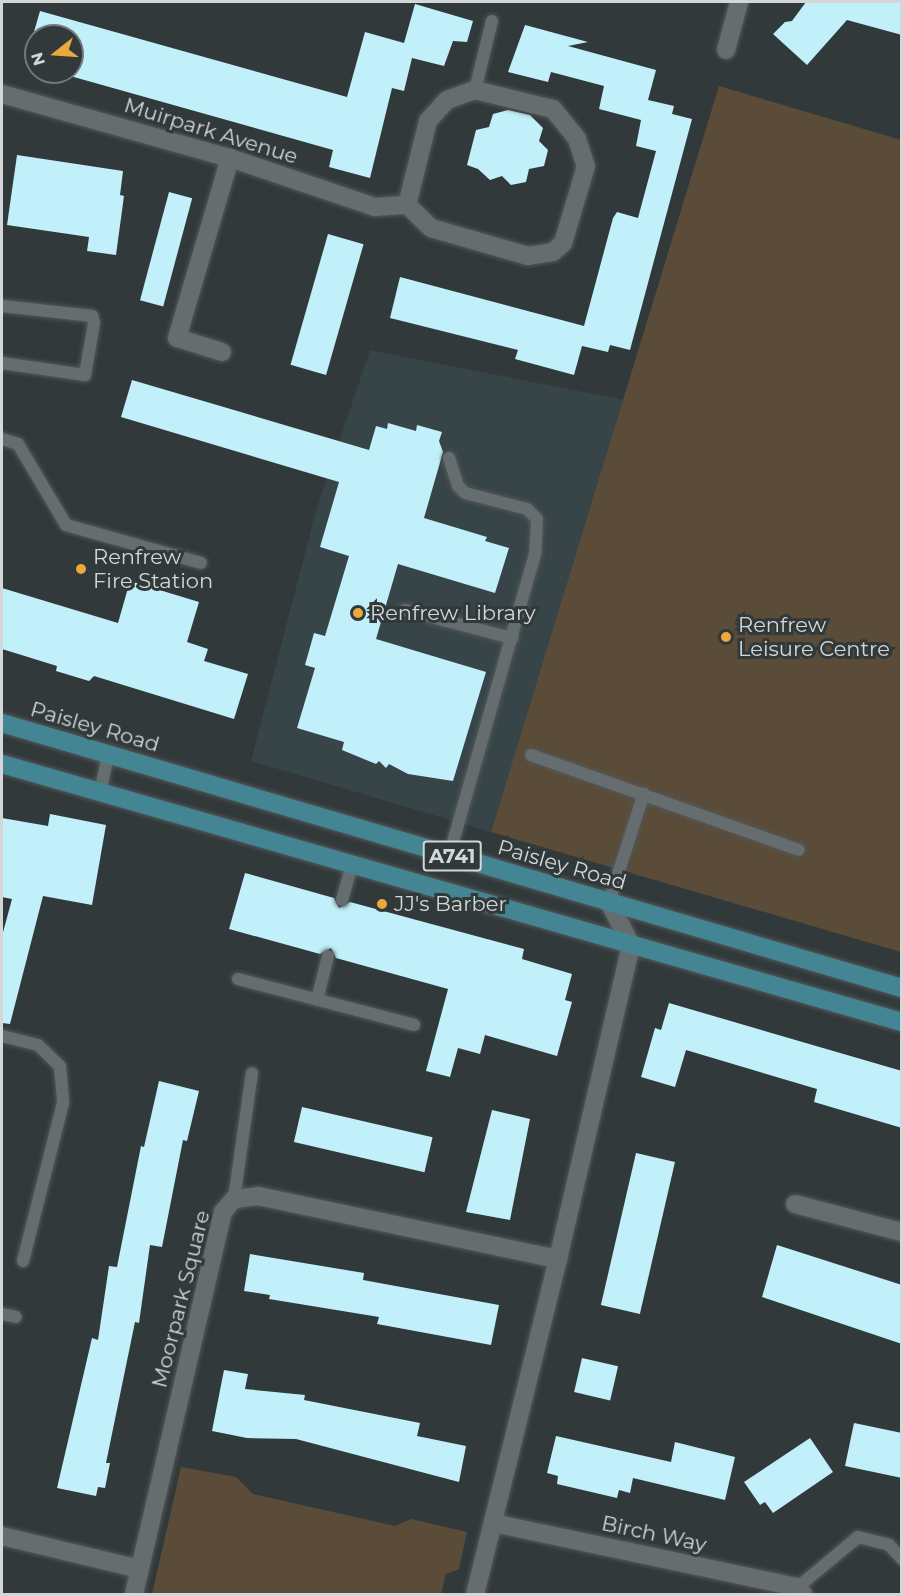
<!DOCTYPE html>
<style>
body{margin:0}
#map{position:relative;width:903px;height:1596px;overflow:hidden;background:#32393a;font-family:Montserrat,sans-serif}
div>[style]{position:absolute}
.built>*{inset:0;background:#374549}
.green>*{inset:0;background:#5b4c39}
.building>*{inset:0;background:#c1f0fb;transform-origin:0 0}
.roads{filter:drop-shadow(0 0 2px #525759) drop-shadow(0 0 2px #525759)}
.lane>*{height:12px;margin:-6px;padding:0 6px;transform-origin:6px;border-radius:6px;background:#666d6f}
.street>*{height:18px;margin:-9px;padding:0 9px;transform-origin:9px;border-radius:9px;background:#666d6f}
.primary>*{height:18px;margin:-9px;padding:0 9px;transform-origin:9px;border-radius:9px;background:#438592}
.dots>*{width:16px;height:16px;translate:-50% -50%;box-sizing:border-box;border:3px solid #32393a;border-radius:50%}
span{translate:-50% -50%;white-space:nowrap;text-align:center;line-height:1.15;-webkit-text-stroke:6px #32393a;paint-order:stroke}
.shield-label span{padding:2px 4px;background:#32393a;border:2px solid;border-radius:4px;-webkit-text-stroke-width:0}
.shield-label{font-size:20px;color:#d3d7d8;font-weight:700}
.street-label{font-size:21px;color:#d3d7d8}
.poi-label{font-size:21px;color:#d3d7d8}
.left{translate:0 -50%;text-align:left}
.frame{position:absolute;inset:0;border:3px solid #d3d7d8;pointer-events:none}
.north{position:absolute;left:24px;top:24px;width:60px;height:60px;box-sizing:border-box;background:#32393a;border:2px solid #727879;border-radius:50%;rotate:253deg;font-size:16px;font-weight:700;line-height:24px;text-align:center;color:#d3d7d8}
.north::after{content:'';display:block;margin:auto;width:21px;height:27px;background:#eda83b;clip-path:polygon(50% 0,100% 100%,50% 72%,0 100%)}
</style>
<div id="map">
<div class="built">
<i style="clip-path:polygon(370px 350px,624px 400px,491px 832px,251px 761px,316px 511px)"></i>
</div>
<div class="green">
<i style="clip-path:polygon(719px 86px,901px 140px,901px 952px,491px 832px)"></i>
<i style="clip-path:polygon(181px 1467px,236px 1477px,253px 1494px,395px 1526px,411px 1519px,467px 1532px,459px 1569px,446px 1574px,441px 1594px,152px 1594px)"></i>
</div>
<div class="building">
<i style="clip-path:polygon(806px 2px,902px 2px,902px 35px,847px 20px,807px 65px,773px 34px,785px 22px,792px 21px)"></i>
<i style="clip-path:polygon(415px 4px,473px 21px,467px 42px,453px 41px,444px 66px,412px 58px,404px 91px,392px 88px,370px 178px,329px 167px,333px 150px,56px 72px,72px 72px,72px 36px,36px 36px,36px 66px,25px 63px,40px 11px,347px 97px,365px 32px,404px 43px)"></i>
<i style="clip-path:polygon(525px 25px,588px 42px,568px 46px,656px 70px,648px 100px,674px 106px,672px 114px,692px 119px,630px 350px,610px 345px,608px 352px,582px 346px,574px 375px,515px 359px,518px 350px,390px 318px,400px 277px,584px 326px,613px 218px,617px 212px,638px 218px,656px 151px,636px 146px,641px 120px,599px 109px,604px 86px,551px 72px,548px 82px,508px 72px)"></i>
<i style="clip-path:polygon(508px 110px,530px 115px,543px 128px,539px 141px,548px 150px,544px 166px,529px 169px,526px 182px,511px 185px,502px 176px,490px 180px,478px 169px,467px 165px,476px 130px,489px 127px,493px 114px)"></i>
<i style="clip-path:polygon(17px 155px,123px 171px,120px 195px,124px 196px,116px 255px,87px 251px,89px 237px,7px 225px)"></i>
<i style="left:169px;top:192px;width:24px;height:112px;rotate:15deg"></i>
<i style="left:328px;top:234px;width:37px;height:136px;rotate:16deg"></i>
<i style="clip-path:polygon(132px 380px,369px 450px,376px 426px,387px 429px,388px 423px,416px 431px,417px 425px,442px 432px,439px 441px,443px 452px,424px 518px,487px 537px,485px 541px,509px 548px,495px 593px,398px 564px,376px 639px,486px 672px,453px 781px,408px 774px,389px 764px,386px 768px,379px 761px,376px 764px,342px 750px,344px 742px,297px 728px,315px 668px,305px 665px,314px 633px,325px 636px,349px 556px,320px 547px,339px 482px,121px 417px)"></i>
<i style="clip-path:polygon(130px 581px,199px 602px,187px 642px,208px 649px,204px 661px,248px 674px,234px 719px,94px 676px,89px 681px,56px 671px,57px 666px,2px 649px,2px 588px,118px 623px)"></i>
<i style="clip-path:polygon(50px 814px,106px 825px,92px 905px,43px 896px,10px 1024px,2px 1023px,2px 936px,12px 899px,2px 897px,2px 818px,48px 826px)"></i>
<i style="clip-path:polygon(245px 873px,334px 898px,339px 908px,350px 902px,524px 949px,522px 959px,572px 974px,565px 1000px,572px 1002px,557px 1056px,485px 1035px,480px 1054px,458px 1048px,450px 1077px,426px 1071px,448px 989px,336px 958px,331px 948px,320px 954px,229px 929px)"></i>
<i style="clip-path:polygon(669px 1003px,902px 1071px,902px 1128px,814px 1102px,817px 1089px,686px 1050px,675px 1087px,641px 1077px,655px 1028px,661px 1030px)"></i>
<i style="clip-path:polygon(159px 1081px,199px 1091px,187px 1141px,183px 1140px,162px 1247px,150px 1245px,139px 1323px,135px 1322px,106px 1463px,110px 1463px,105px 1488px,98px 1487px,96px 1496px,57px 1488px,92px 1338px,98px 1340px,109px 1266px,117px 1267px,141px 1146px,144px 1147px)"></i>
<i style="left:302px;top:1107px;width:134px;height:36px;rotate:13deg"></i>
<i style="clip-path:polygon(492px 1110px,530px 1119px,510px 1220px,466px 1212px)"></i>
<i style="left:636px;top:1153px;width:40px;height:156px;rotate:13deg"></i>
<i style="clip-path:polygon(777px 1245px,902px 1285px,902px 1344px,762px 1297px)"></i>
<i style="clip-path:polygon(250px 1254px,364px 1273px,363px 1280px,499px 1305px,491px 1345px,377px 1324px,379px 1317px,269px 1299px,270px 1295px,244px 1291px)"></i>
<i style="left:582px;top:1358px;width:37px;height:35px;rotate:13deg"></i>
<i style="clip-path:polygon(224px 1370px,248px 1374px,245px 1389px,305px 1395px,304px 1400px,420px 1423px,417px 1436px,466px 1446px,459px 1482px,296px 1439px,247px 1438px,212px 1431px)"></i>
<i style="clip-path:polygon(854px 1423px,902px 1433px,902px 1478px,845px 1466px)"></i>
<i style="clip-path:polygon(556px 1436px,671px 1462px,675px 1442px,735px 1457px,725px 1500px,633px 1478px,630px 1493px,619px 1490px,617px 1498px,557px 1484px,558px 1476px,547px 1473px)"></i>
<i style="clip-path:polygon(810px 1438px,833px 1472px,773px 1513px,765px 1502px,760px 1505px,744px 1482px)"></i>
</div>
<div class="roads">
<div class="lane">
<i style="left:475px;top:90px;width:71px;rotate:-76.2deg"></i>
<i style="left:2px;top:306px;width:91px;rotate:6.3deg"></i>
<i style="left:92px;top:316px;width:7px;rotate:74deg"></i>
<i style="left:94px;top:323px;width:53px;rotate:99.8deg"></i>
<i style="left:85px;top:375px;width:84px;rotate:-171.8deg"></i>
<i style="left:2px;top:439px;width:17px;rotate:17deg"></i>
<i style="left:18px;top:444px;width:94px;rotate:59.3deg"></i>
<i style="left:66px;top:525px;width:140px;rotate:15.7deg"></i>
<i style="left:449px;top:458px;width:29px;rotate:72deg"></i>
<i style="left:458px;top:486px;width:10px;rotate:45deg"></i>
<i style="left:465px;top:493px;width:64px;rotate:14.5deg"></i>
<i style="left:527px;top:509px;width:14px;rotate:45deg"></i>
<i style="left:537px;top:519px;width:35px;rotate:93deg"></i>
<i style="left:535px;top:554px;width:313px;rotate:105.9deg"></i>
<i style="left:405px;top:610px;width:111px;rotate:14.7deg"></i>
<i style="left:531px;top:755px;width:284px;rotate:19.5deg"></i>
<i style="left:100px;top:793px;width:39px;rotate:-78deg"></i>
<i style="left:342px;top:900px;width:37px;rotate:-74deg"></i>
<i style="left:609px;top:902px;width:114px;rotate:-72.2deg"></i>
<i style="left:238px;top:979px;width:182px;rotate:14.6deg"></i>
<i style="left:317px;top:1000px;width:45px;rotate:-76deg"></i>
<i style="left:2px;top:1036px;width:37px;rotate:14deg"></i>
<i style="left:38px;top:1045px;width:30px;rotate:44deg"></i>
<i style="left:60px;top:1066px;width:37px;rotate:85deg"></i>
<i style="left:63px;top:1103px;width:163px;rotate:104.2deg"></i>
<i style="left:234px;top:1199px;width:127px;rotate:-81.9deg"></i>
<i style="left:2px;top:1314px;width:14px;rotate:12deg"></i>
<i style="left:798px;top:1587px;width:78px;rotate:-39.8deg"></i>
<i style="left:858px;top:1537px;width:32px;rotate:14deg"></i>
<i style="left:889px;top:1545px;width:19px;rotate:47deg"></i>
</div>
<div class="street">
<i style="left:726px;top:50px;width:50px;rotate:-74.8deg"></i>
<i style="left:475px;top:90px;width:80px;rotate:13.7deg"></i>
<i style="left:553px;top:109px;width:38px;rotate:51deg"></i>
<i style="left:577px;top:139px;width:28px;rotate:72deg"></i>
<i style="left:586px;top:166px;width:80px;rotate:106.6deg"></i>
<i style="left:563px;top:243px;width:13px;rotate:138deg"></i>
<i style="left:553px;top:252px;width:25px;rotate:171deg"></i>
<i style="left:528px;top:256px;width:101px;rotate:-163.9deg"></i>
<i style="left:431px;top:228px;width:33px;rotate:-136deg"></i>
<i style="left:407px;top:205px;width:87px;rotate:-76deg"></i>
<i style="left:428px;top:121px;width:28px;rotate:-48deg"></i>
<i style="left:447px;top:100px;width:30px;rotate:-20deg"></i>
<i style="left:2px;top:94px;width:237px;rotate:15.7deg"></i>
<i style="left:230px;top:158px;width:153px;rotate:18.7deg"></i>
<i style="left:375px;top:207px;width:32px;rotate:-4deg"></i>
<i style="left:222px;top:352px;width:47px;rotate:-162.7deg"></i>
<i style="left:177px;top:338px;width:188px;rotate:-73.6deg"></i>
<i style="left:795px;top:1204px;width:111px;rotate:14.7deg"></i>
<i style="left:558px;top:1259px;width:322px;rotate:-76.9deg"></i>
<i style="left:631px;top:945px;width:48px;rotate:-117.1deg"></i>
<i style="left:493px;top:1523px;width:312px;rotate:11.9deg"></i>
<i style="left:798px;top:1587px;width:9px;rotate:54deg"></i>
<i style="left:2px;top:1536px;width:141px;rotate:13.5deg"></i>
<i style="left:134px;top:1594px;width:392px;rotate:-76.9deg"></i>
<i style="left:223px;top:1212px;width:17px;rotate:-50deg"></i>
<i style="left:234px;top:1199px;width:24px;rotate:-7deg"></i>
<i style="left:258px;top:1196px;width:307px;rotate:11.9deg"></i>
<i style="left:558px;top:1259px;width:345px;rotate:103.9deg"></i>
</div>
<div class="primary">
<i style="left:2px;top:723px;width:938px;rotate:16.41deg"></i>
<i style="left:2px;top:764px;width:936px;rotate:16deg"></i>
</div>
</div>
<div class="dots">
<i style="left:81px;top:569px;background:#eda83b"></i>
<i style="left:358px;top:613px;background:#eda83b"></i>
<i style="left:726px;top:637px;background:#eda83b"></i>
<i style="left:382px;top:904px;background:#eda83b"></i>
</div>
<div class="shield-label">
<span style="left:452px;top:856px">A741</span>
</div>
<div class="street-label">
<span style="left:211px;top:131px;rotate:17deg">Muirpark Avenue</span>
<span style="left:95px;top:727px;rotate:16deg">Paisley Road</span>
<span style="left:562px;top:865px;rotate:16deg">Paisley Road</span>
<span style="left:181px;top:1299px;rotate:-76deg">Moorpark Square</span>
<span style="left:654px;top:1534px;rotate:12deg">Birch Way</span>
</div>
<div class="poi-label">
<span class="left" style="left:93px;top:569px">Renfrew<br>Fire Station</span>
<span class="left" style="left:370px;top:613px">Renfrew Library</span>
<span class="left" style="left:738px;top:637px">Renfrew<br>Leisure Centre</span>
<span class="left" style="left:394px;top:904px">JJ's Barber</span>
</div>
<div class="frame"></div>
<div class="north">N</div>
</div>
